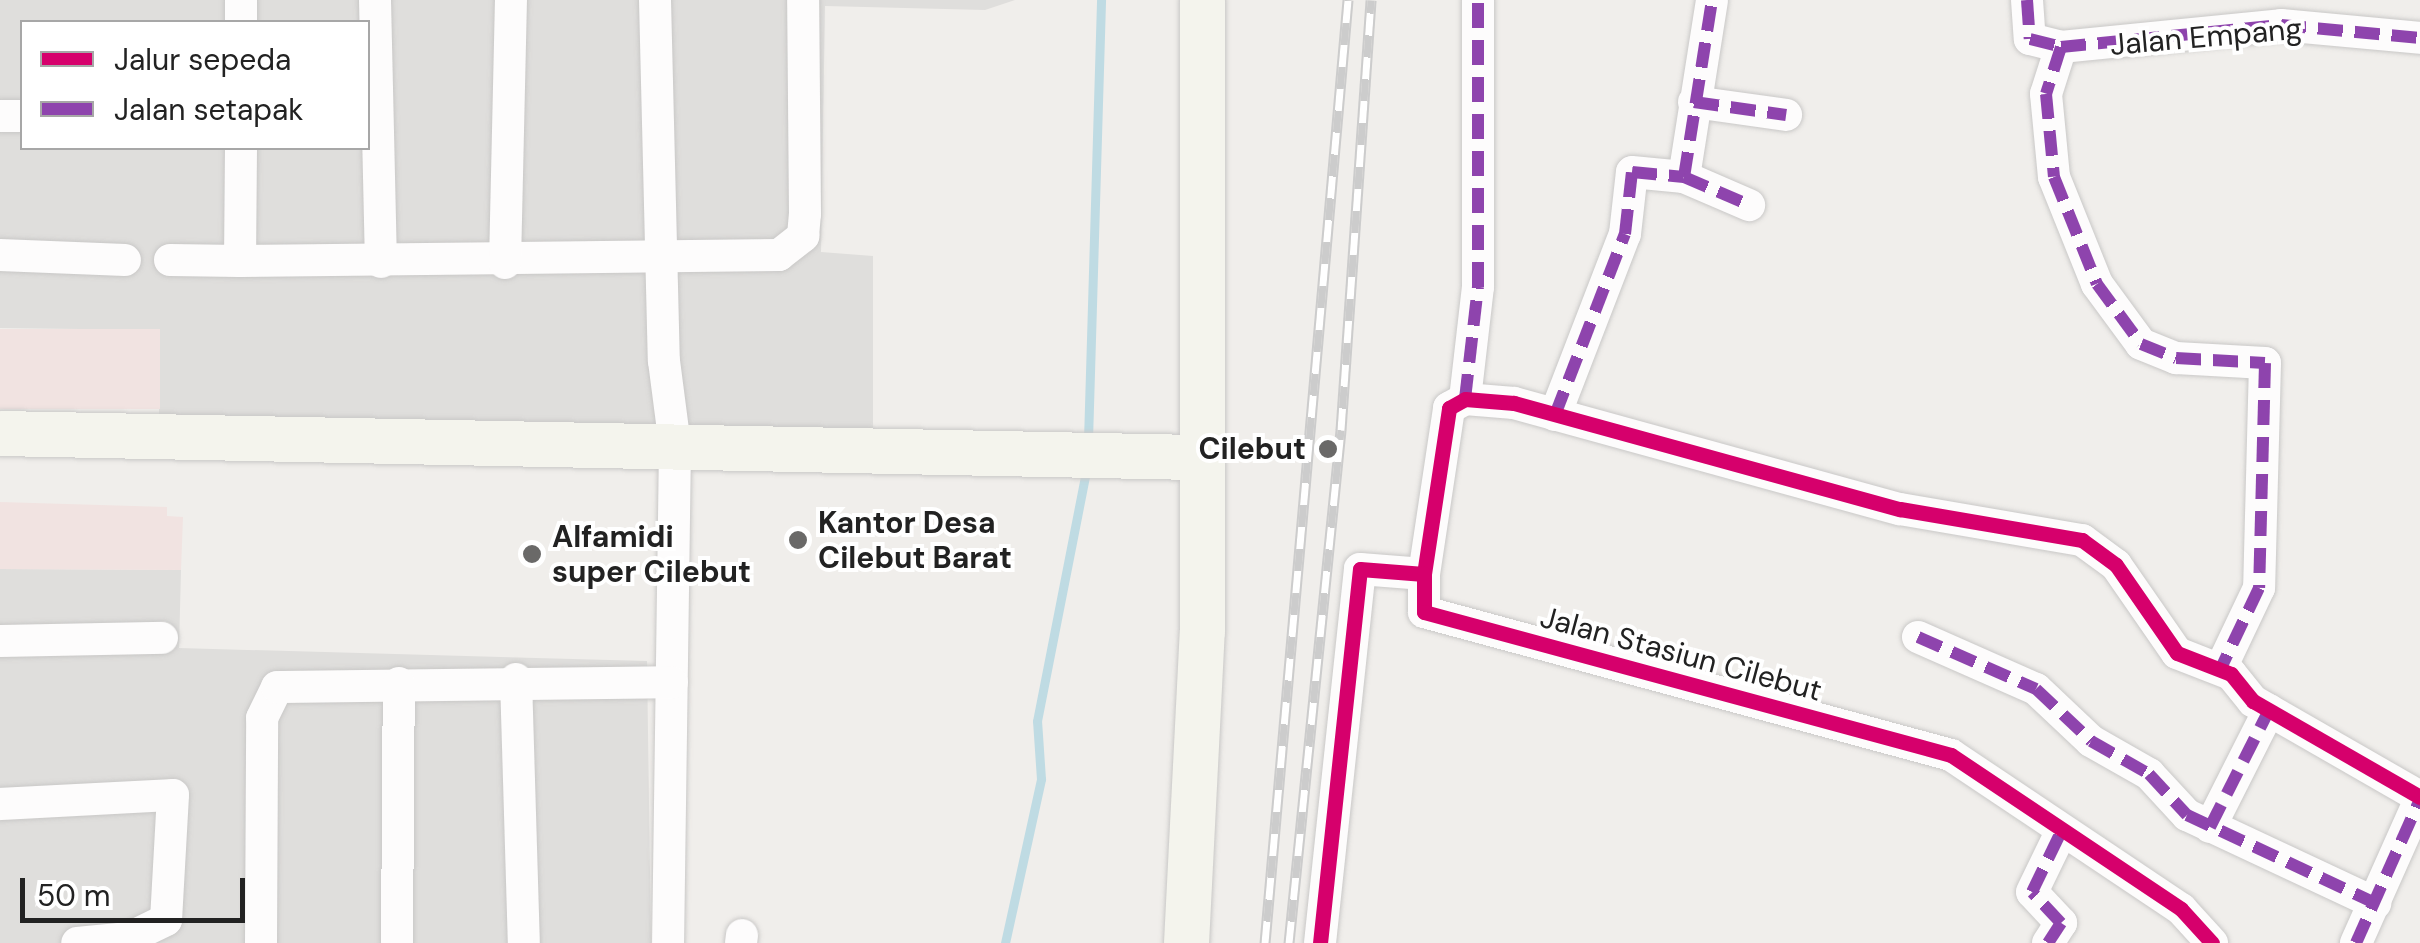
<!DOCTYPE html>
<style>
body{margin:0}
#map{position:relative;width:2420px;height:943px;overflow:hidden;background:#f0eeeb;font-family:"DM Sans",sans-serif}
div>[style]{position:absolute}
.residential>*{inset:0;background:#dfdedc}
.commercial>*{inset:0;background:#f1e3e1;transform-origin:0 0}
.stream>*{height:9px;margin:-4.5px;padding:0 4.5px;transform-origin:4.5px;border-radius:4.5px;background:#bfdbe3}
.roads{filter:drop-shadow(0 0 2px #c9c8c7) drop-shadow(0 0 2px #c9c8c7)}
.street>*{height:32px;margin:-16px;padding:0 16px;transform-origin:16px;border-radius:16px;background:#fdfcfc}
.secondary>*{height:45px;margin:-22.5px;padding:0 22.5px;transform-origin:22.5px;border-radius:22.5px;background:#f4f4ed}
.rail>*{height:11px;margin-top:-5.5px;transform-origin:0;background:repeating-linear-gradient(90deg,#fff 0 22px,#ccc 0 44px);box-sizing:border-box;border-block:2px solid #ccc}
.quiet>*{height:12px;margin-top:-6px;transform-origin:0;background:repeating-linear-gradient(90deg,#8e44ad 0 25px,transparent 0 37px)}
.cycleway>*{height:15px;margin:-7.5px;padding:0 7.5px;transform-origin:7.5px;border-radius:7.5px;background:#d6006c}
.dots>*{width:28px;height:28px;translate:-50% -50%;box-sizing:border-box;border:5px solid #fff;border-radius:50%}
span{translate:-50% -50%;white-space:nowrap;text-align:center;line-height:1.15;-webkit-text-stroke:8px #fff;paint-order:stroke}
.street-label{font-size:30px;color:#222}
.poi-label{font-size:30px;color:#222;font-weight:700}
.right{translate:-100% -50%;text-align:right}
.left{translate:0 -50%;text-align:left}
.legend{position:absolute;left:20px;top:20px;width:350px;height:130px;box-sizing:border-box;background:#fff;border:2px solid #a7a7a7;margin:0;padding:12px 18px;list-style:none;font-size:30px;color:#222}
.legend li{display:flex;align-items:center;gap:20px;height:50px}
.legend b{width:50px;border:2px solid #a7a7a7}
.scale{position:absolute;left:20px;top:878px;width:225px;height:45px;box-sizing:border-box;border:5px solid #222;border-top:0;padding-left:12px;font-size:30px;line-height:35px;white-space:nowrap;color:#222;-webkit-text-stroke:8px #fff;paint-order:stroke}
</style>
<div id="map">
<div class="residential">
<i style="clip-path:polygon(evenodd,0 0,1015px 0,985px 10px,825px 6px,821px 252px,873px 256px,873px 445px,159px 432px,159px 330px,0 328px,0 0,22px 22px,368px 22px,368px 148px,22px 148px,22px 22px)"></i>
<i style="clip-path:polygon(0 569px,181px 570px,179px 648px,647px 661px,651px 943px,0 943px)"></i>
</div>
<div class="commercial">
<i style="left:0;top:329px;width:160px;height:80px"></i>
<i style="clip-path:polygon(0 502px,167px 507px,167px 516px,183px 517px,181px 570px,0 569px)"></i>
</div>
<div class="stream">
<i style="left:1088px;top:440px;width:440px;rotate:-88.3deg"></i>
<i style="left:1005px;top:943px;width:168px;rotate:-77.6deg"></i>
<i style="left:1041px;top:779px;width:58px;rotate:-93.9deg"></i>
<i style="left:1037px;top:721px;width:261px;rotate:-78.9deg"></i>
</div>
<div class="roads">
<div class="street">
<i style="left:375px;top:0;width:262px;rotate:88.7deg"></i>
<i style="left:655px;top:0;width:361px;rotate:88.6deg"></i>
<i style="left:664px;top:361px;width:86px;rotate:82.6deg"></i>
<i style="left:675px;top:446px;width:497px;rotate:90.8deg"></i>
<i style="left:2027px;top:0;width:39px;rotate:86deg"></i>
<i style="left:2030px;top:39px;width:32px;rotate:14deg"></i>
<i style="left:2061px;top:47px;width:221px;rotate:-5.7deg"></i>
<i style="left:2281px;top:25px;width:140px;rotate:5.3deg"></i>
<i style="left:241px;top:22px;width:22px;rotate:-90deg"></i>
<i style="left:2061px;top:47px;width:49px;rotate:107.7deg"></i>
<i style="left:2046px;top:94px;width:83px;rotate:84.5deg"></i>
<i style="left:2054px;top:177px;width:115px;rotate:68.1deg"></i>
<i style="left:2097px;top:284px;width:74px;rotate:53.7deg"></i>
<i style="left:2141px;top:344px;width:38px;rotate:22deg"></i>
<i style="left:2176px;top:358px;width:89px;rotate:3.2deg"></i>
<i style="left:2265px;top:363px;width:225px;rotate:91.5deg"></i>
<i style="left:2259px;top:588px;width:89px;rotate:115.4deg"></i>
<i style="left:1694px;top:102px;width:93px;rotate:8deg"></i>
<i style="left:0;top:116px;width:22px"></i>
<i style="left:241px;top:148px;width:113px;rotate:90.5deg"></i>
<i style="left:240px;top:261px;width:539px;rotate:-0.64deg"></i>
<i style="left:779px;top:255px;width:31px;rotate:-38deg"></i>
<i style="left:803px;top:236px;width:22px;rotate:-85deg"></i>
<i style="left:805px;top:214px;width:214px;rotate:-90.5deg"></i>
<i style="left:1684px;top:177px;width:179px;rotate:-81deg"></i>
<i style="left:0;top:255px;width:125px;rotate:2.3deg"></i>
<i style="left:170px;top:260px;width:70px;rotate:0.8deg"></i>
<i style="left:505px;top:263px;width:263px;rotate:-88.7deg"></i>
<i style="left:1465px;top:399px;width:113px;rotate:-83.4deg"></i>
<i style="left:1478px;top:287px;width:287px;rotate:-90deg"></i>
<i style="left:1555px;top:415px;width:194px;rotate:-68.9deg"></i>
<i style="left:1625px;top:234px;width:62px;rotate:-83.6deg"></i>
<i style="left:1632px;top:172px;width:52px;rotate:5.5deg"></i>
<i style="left:1684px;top:177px;width:71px;rotate:23.3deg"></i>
<i style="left:1424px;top:574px;width:168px;rotate:-81.4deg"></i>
<i style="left:1449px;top:408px;width:18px;rotate:-29deg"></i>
<i style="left:1465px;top:399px;width:49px;rotate:4.7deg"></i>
<i style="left:1514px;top:403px;width:400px;rotate:15.4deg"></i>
<i style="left:1900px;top:509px;width:185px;rotate:9.7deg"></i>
<i style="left:2082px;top:540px;width:42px;rotate:36.3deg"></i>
<i style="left:2116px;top:565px;width:107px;rotate:55.3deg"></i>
<i style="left:2177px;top:653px;width:58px;rotate:21.3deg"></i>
<i style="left:2231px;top:674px;width:35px;rotate:51deg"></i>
<i style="left:2253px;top:701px;width:193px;rotate:29.9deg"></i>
<i style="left:1918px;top:637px;width:129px;rotate:23.8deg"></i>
<i style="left:2036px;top:689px;width:76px;rotate:43.4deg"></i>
<i style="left:2091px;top:741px;width:67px;rotate:29.6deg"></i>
<i style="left:2149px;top:774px;width:56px;rotate:47.2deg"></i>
<i style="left:2187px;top:815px;width:208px;rotate:25.1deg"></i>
<i style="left:0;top:641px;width:162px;rotate:-1.1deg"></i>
<i style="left:516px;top:679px;width:264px;rotate:88.3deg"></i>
<i style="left:0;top:804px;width:173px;rotate:-3deg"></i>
<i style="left:173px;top:795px;width:125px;rotate:93.2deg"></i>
<i style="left:166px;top:920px;width:41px;rotate:154.1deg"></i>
<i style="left:129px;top:938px;width:52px;rotate:174.5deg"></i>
<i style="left:2210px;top:827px;width:131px;rotate:-63.2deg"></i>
<i style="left:261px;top:943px;width:225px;rotate:-89.7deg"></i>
<i style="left:262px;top:718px;width:34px;rotate:-64deg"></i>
<i style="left:277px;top:687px;width:395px;rotate:-0.7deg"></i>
<i style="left:397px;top:943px;width:260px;rotate:-89.6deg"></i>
<i style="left:741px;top:943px;width:8px;rotate:-83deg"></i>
<i style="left:1320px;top:943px;width:376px;rotate:-83.9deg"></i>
<i style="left:1360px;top:569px;width:64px;rotate:4.5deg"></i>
<i style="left:1424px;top:574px;width:38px;rotate:90deg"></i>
<i style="left:1424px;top:612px;width:546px;rotate:15.18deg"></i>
<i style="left:1951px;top:755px;width:277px;rotate:33.8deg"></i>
<i style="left:2181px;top:909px;width:46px;rotate:47.6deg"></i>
<i style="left:2048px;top:943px;width:24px;rotate:-57deg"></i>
<i style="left:2061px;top:923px;width:42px;rotate:-133.1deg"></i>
<i style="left:2032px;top:892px;width:67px;rotate:-64.2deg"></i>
<i style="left:2356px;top:943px;width:158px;rotate:-66deg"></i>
</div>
<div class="secondary">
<i style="left:0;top:433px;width:1198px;rotate:1.15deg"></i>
<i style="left:1186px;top:943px;width:312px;rotate:-87.1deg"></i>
<i style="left:1202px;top:631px;width:631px;rotate:-90deg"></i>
</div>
</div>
<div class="rail">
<i style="left:1265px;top:943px;width:947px;rotate:-84.97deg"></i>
<i style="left:1289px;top:943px;width:516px;rotate:-84.21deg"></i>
<i style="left:1341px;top:430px;width:431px;rotate:-86deg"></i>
</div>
<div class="quiet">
<i style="left:2027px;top:0;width:39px;rotate:86deg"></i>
<i style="left:2030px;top:39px;width:32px;rotate:14deg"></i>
<i style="left:2061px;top:47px;width:221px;rotate:-5.7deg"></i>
<i style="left:2281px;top:25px;width:140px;rotate:5.3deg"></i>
<i style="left:2061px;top:47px;width:49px;rotate:107.7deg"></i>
<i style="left:2046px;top:94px;width:83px;rotate:84.5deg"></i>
<i style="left:2054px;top:177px;width:115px;rotate:68.1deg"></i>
<i style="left:2097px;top:284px;width:74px;rotate:53.7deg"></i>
<i style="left:2141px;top:344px;width:38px;rotate:22deg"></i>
<i style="left:2176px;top:358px;width:89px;rotate:3.2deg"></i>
<i style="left:2265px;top:363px;width:225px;rotate:91.5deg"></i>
<i style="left:2259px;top:588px;width:89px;rotate:115.4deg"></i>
<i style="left:1694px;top:102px;width:93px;rotate:8deg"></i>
<i style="left:1684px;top:177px;width:179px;rotate:-81deg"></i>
<i style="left:1465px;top:399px;width:113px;rotate:-83.4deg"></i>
<i style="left:1478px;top:287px;width:287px;rotate:-90deg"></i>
<i style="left:1555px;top:415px;width:194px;rotate:-68.9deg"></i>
<i style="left:1625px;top:234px;width:62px;rotate:-83.6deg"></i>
<i style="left:1632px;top:172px;width:52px;rotate:5.5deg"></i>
<i style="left:1684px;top:177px;width:71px;rotate:23.3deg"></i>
<i style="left:1918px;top:637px;width:129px;rotate:23.8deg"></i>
<i style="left:2036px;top:689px;width:76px;rotate:43.4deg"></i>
<i style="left:2091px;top:741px;width:67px;rotate:29.6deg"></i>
<i style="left:2149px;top:774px;width:56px;rotate:47.2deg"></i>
<i style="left:2187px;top:815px;width:208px;rotate:25.1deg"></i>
<i style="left:2210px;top:827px;width:131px;rotate:-63.2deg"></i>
<i style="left:2048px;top:943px;width:24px;rotate:-57deg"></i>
<i style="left:2061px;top:923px;width:42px;rotate:-133.1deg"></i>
<i style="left:2032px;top:892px;width:67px;rotate:-64.2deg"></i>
<i style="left:2356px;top:943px;width:158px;rotate:-66deg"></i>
</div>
<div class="cycleway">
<i style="left:1424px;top:574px;width:168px;rotate:-81.4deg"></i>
<i style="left:1449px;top:408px;width:18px;rotate:-29deg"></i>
<i style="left:1465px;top:399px;width:49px;rotate:4.7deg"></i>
<i style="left:1514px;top:403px;width:400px;rotate:15.4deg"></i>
<i style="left:1900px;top:509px;width:185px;rotate:9.7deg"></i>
<i style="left:2082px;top:540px;width:42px;rotate:36.3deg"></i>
<i style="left:2116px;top:565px;width:107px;rotate:55.3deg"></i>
<i style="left:2177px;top:653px;width:58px;rotate:21.3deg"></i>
<i style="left:2231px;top:674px;width:35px;rotate:51deg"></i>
<i style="left:2253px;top:701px;width:193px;rotate:29.9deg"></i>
<i style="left:1320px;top:943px;width:376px;rotate:-83.9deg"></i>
<i style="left:1360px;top:569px;width:64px;rotate:4.5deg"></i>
<i style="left:1424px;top:574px;width:38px;rotate:90deg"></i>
<i style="left:1424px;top:612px;width:546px;rotate:15.18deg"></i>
<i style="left:1951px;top:755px;width:277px;rotate:33.8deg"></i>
<i style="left:2181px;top:909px;width:46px;rotate:47.6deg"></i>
</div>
<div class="dots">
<i style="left:1328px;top:449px;background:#6a6968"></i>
<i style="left:798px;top:540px;background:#6a6968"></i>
<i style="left:532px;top:554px;background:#6a6968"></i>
</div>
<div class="street-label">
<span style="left:2206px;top:37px;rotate:-5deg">Jalan Empang</span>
<span style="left:1681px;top:654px;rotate:15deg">Jalan Stasiun Cilebut</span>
</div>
<div class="poi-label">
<span class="right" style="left:1306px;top:449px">Cilebut</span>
<span class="left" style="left:818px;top:540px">Kantor Desa<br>Cilebut Barat</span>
<span class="left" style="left:552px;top:554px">Alfamidi<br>super Cilebut</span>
</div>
<ul class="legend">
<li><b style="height:12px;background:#d6006c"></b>Jalur sepeda</li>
<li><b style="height:12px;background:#8e44ad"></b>Jalan setapak</li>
</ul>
<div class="scale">50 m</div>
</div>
